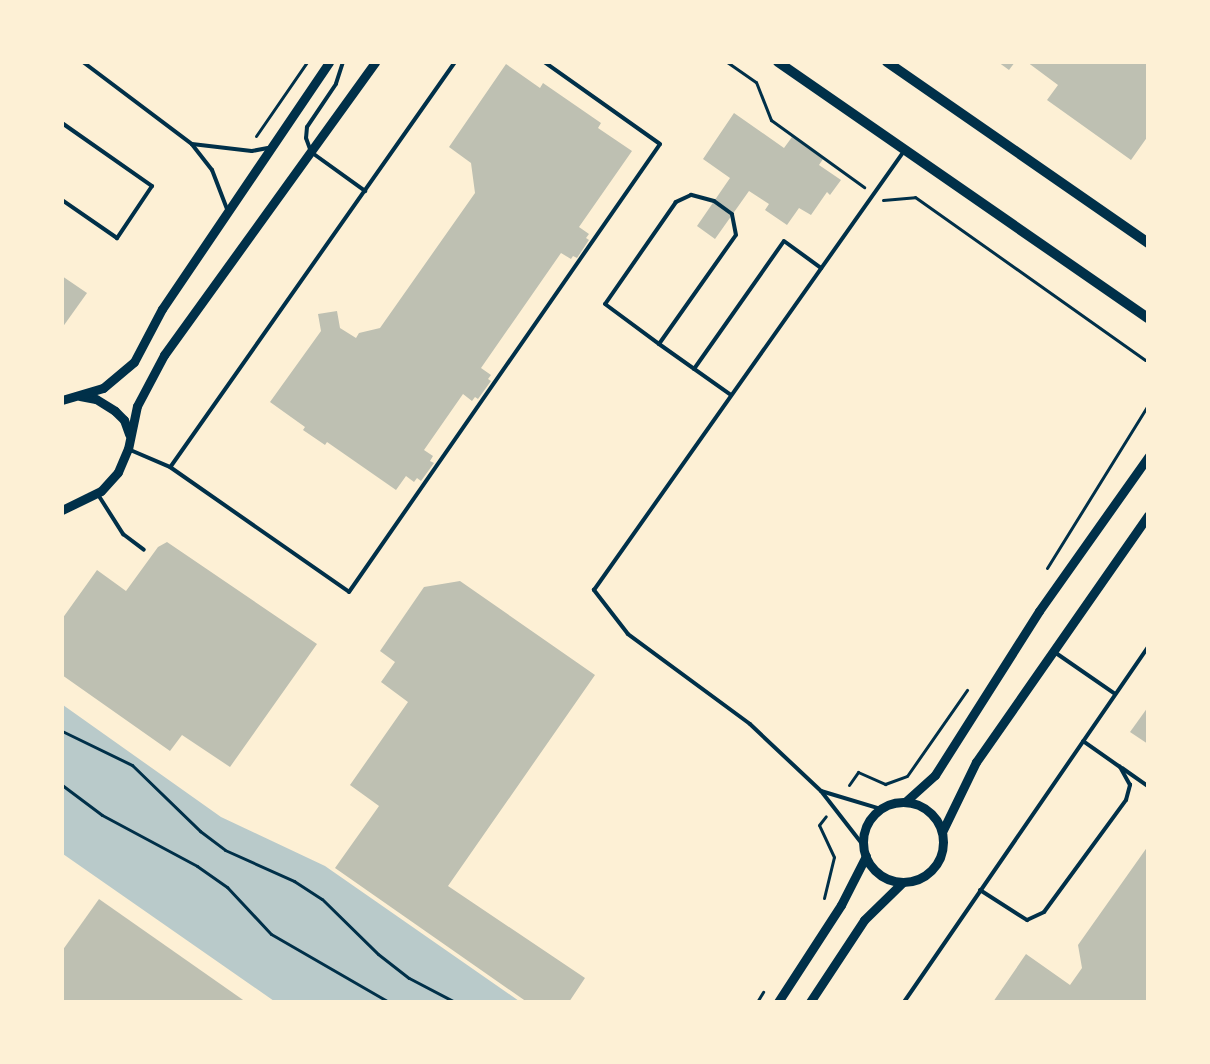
<!DOCTYPE html>
<style>
body{margin:0}
#map{position:relative;width:1210px;height:1064px;overflow:hidden;background:#fdf0d5;font-family:"Nunito Sans",sans-serif}
div>[style]{position:absolute}
.green>*{inset:0;background:#b9caca}
.building>*{inset:0;background:#bec0b2}
.path>*{height:3px;margin:-1.5px;padding:0 1.5px;transform-origin:1.5px;border-radius:1.5px;background:#003049}
.service>*{height:4px;margin:-2px;padding:0 2px;transform-origin:2px;border-radius:2px;background:#003049}
.tertiary>*{height:9px;margin:-4.5px;padding:0 4.5px;transform-origin:4.5px;border-radius:4.5px;background:#003049}
.tertiary>.ring{margin:-4.5px;padding:0;box-sizing:content-box;background:none;border:9px solid #003049;border-radius:50%}
.secondary>*{height:10px;margin:-5px;padding:0 5px;transform-origin:5px;border-radius:5px;background:#003049}
span{translate:-50% -50%;white-space:nowrap;text-align:center;line-height:1.15;-webkit-text-stroke:5px #fdf0d5;paint-order:stroke}
.frame{position:absolute;inset:0;border:64px solid #fdf0d5;pointer-events:none}
</style>
<div id="map">
<div class="green">
<i style="clip-path:polygon(63px 705px,221px 817px,325px 866px,519px 1001px,274px 1001px,63px 854px)"></i>
</div>
<div class="building">
<i style="clip-path:polygon(998px 62px,1015px 62px,1009px 70px)"></i>
<i style="clip-path:polygon(1027px 62px,1148px 62px,1148px 136px,1131px 160px,1047px 100px,1058px 85px)"></i>
<i style="clip-path:polygon(506px 64px,540px 88px,543px 83px,601px 123px,598px 128px,632px 151px,579px 227px,589px 234px,586px 238px,589px 240px,577px 258px,573px 256px,571px 259px,561px 253px,481px 368px,491px 375px,488px 379px,491px 381px,478px 399px,475px 397px,472px 401px,463px 394px,424px 450px,433px 456px,430px 461px,434px 463px,421px 481px,417px 478px,414px 482px,406px 476px,396px 490px,327px 442px,325px 445px,303px 430px,305px 427px,270px 402px,321px 331px,318px 314px,337px 311px,340px 328px,356px 338px,359px 333px,380px 328px,475px 193px,471px 163px,449px 147px)"></i>
<i style="clip-path:polygon(734px 113px,784px 148px,792px 137px,823px 159px,819px 165px,841px 180px,830px 195px,827px 192px,811px 215px,799px 208px,787px 225px,765px 210px,769px 204px,749px 191px,715px 239px,697px 226px,730px 178px,703px 159px)"></i>
<i style="clip-path:polygon(62px 276px,87px 293px,62px 328px)"></i>
<i style="clip-path:polygon(167px 542px,317px 644px,230px 767px,182px 735px,170px 751px,62px 675px,62px 619px,97px 570px,126px 591px,158px 547px)"></i>
<i style="clip-path:polygon(460px 581px,595px 675px,448px 886px,585px 978px,569px 1002px,527px 1002px,335px 868px,379px 806px,350px 785px,408px 702px,381px 682px,395px 662px,380px 651px,424px 587px)"></i>
<i style="clip-path:polygon(1148px 707px,1148px 744px,1130px 732px)"></i>
<i style="clip-path:polygon(1148px 846px,1148px 1002px,993px 1002px,1026px 954px,1070px 985px,1082px 968px,1078px 945px)"></i>
<i style="clip-path:polygon(99px 899px,246px 1002px,62px 1002px,62px 951px)"></i>
</div>
<div class="path">
<i style="left:727px;top:62px;width:35px;rotate:35deg"></i>
<i style="left:756px;top:82px;width:41px;rotate:68.5deg"></i>
<i style="left:771px;top:120px;width:115px;rotate:35.8deg"></i>
<i style="left:256px;top:136px;width:90px;rotate:-55.4deg"></i>
<i style="left:883px;top:200px;width:32px;rotate:-5deg"></i>
<i style="left:915px;top:197px;width:282px;rotate:35.3deg"></i>
<i style="left:1148px;top:356px;width:26px;rotate:90deg"></i>
<i style="left:1047px;top:568px;width:192px;rotate:-58.2deg"></i>
<i style="left:62px;top:731px;width:78px;rotate:25.9deg"></i>
<i style="left:132px;top:765px;width:95px;rotate:44.1deg"></i>
<i style="left:200px;top:831px;width:31px;rotate:37deg"></i>
<i style="left:225px;top:850px;width:76px;rotate:24.2deg"></i>
<i style="left:294px;top:881px;width:33px;rotate:33deg"></i>
<i style="left:322px;top:899px;width:78px;rotate:44.5deg"></i>
<i style="left:378px;top:954px;width:39px;rotate:38deg"></i>
<i style="left:409px;top:978px;width:52px;rotate:27.6deg"></i>
<i style="left:62px;top:785px;width:50px;rotate:36.9deg"></i>
<i style="left:102px;top:815px;width:108px;rotate:28.2deg"></i>
<i style="left:197px;top:866px;width:37px;rotate:35deg"></i>
<i style="left:227px;top:887px;width:64px;rotate:46.9deg"></i>
<i style="left:271px;top:934px;width:136px;rotate:30deg"></i>
<i style="left:849px;top:785px;width:16px;rotate:-55deg"></i>
<i style="left:858px;top:772px;width:30px;rotate:24deg"></i>
<i style="left:885px;top:784px;width:23px;rotate:-20deg"></i>
<i style="left:907px;top:776px;width:105px;rotate:-55.1deg"></i>
<i style="left:824px;top:898px;width:42px;rotate:-76.3deg"></i>
<i style="left:834px;top:857px;width:35px;rotate:-115deg"></i>
<i style="left:819px;top:825px;width:11px;rotate:-52deg"></i>
<i style="left:757px;top:1002px;width:12px;rotate:-59deg"></i>
</div>
<div class="service">
<i style="left:83px;top:62px;width:136px;rotate:37deg"></i>
<i style="left:343px;top:62px;width:23px;rotate:108deg"></i>
<i style="left:336px;top:84px;width:52px;rotate:124deg"></i>
<i style="left:307px;top:127px;width:11px;rotate:95deg"></i>
<i style="left:306px;top:138px;width:15px;rotate:70deg"></i>
<i style="left:311px;top:152px;width:67px;rotate:35.8deg"></i>
<i style="left:455px;top:62px;width:495px;rotate:125.1deg"></i>
<i style="left:170px;top:467px;width:218px;rotate:34.9deg"></i>
<i style="left:349px;top:592px;width:545px;rotate:-55.23deg"></i>
<i style="left:660px;top:144px;width:142px;rotate:-144.7deg"></i>
<i style="left:62px;top:123px;width:110px;rotate:35deg"></i>
<i style="left:152px;top:186px;width:63px;rotate:123.9deg"></i>
<i style="left:117px;top:238px;width:67px;rotate:-145.4deg"></i>
<i style="left:227px;top:209px;width:42px;rotate:-111deg"></i>
<i style="left:212px;top:170px;width:33px;rotate:-128deg"></i>
<i style="left:192px;top:144px;width:60px;rotate:6.7deg"></i>
<i style="left:252px;top:151px;width:16px;rotate:-11deg"></i>
<i style="left:659px;top:344px;width:133px;rotate:-54.8deg"></i>
<i style="left:736px;top:235px;width:21px;rotate:-101deg"></i>
<i style="left:732px;top:214px;width:22px;rotate:-144deg"></i>
<i style="left:714px;top:201px;width:24px;rotate:-165deg"></i>
<i style="left:691px;top:195px;width:17px;rotate:155deg"></i>
<i style="left:676px;top:202px;width:124px;rotate:124.8deg"></i>
<i style="left:605px;top:304px;width:67px;rotate:36.5deg"></i>
<i style="left:659px;top:344px;width:88px;rotate:35.3deg"></i>
<i style="left:694px;top:369px;width:156px;rotate:-54.9deg"></i>
<i style="left:784px;top:241px;width:46px;rotate:36.1deg"></i>
<i style="left:128px;top:449px;width:46px;rotate:23.2deg"></i>
<i style="left:97px;top:493px;width:49px;rotate:57.6deg"></i>
<i style="left:123px;top:534px;width:26px;rotate:37deg"></i>
<i style="left:1053px;top:651px;width:75px;rotate:34.7deg"></i>
<i style="left:1122px;top:768px;width:32px;rotate:35deg"></i>
<i style="left:821px;top:791px;width:63px;rotate:16.7deg"></i>
<i style="left:863px;top:845px;width:68px;rotate:-127.9deg"></i>
<i style="left:821px;top:791px;width:98px;rotate:-136.7deg"></i>
<i style="left:750px;top:724px;width:152px;rotate:-143.6deg"></i>
<i style="left:628px;top:634px;width:56px;rotate:-127.7deg"></i>
<i style="left:594px;top:590px;width:537px;rotate:-54.77deg"></i>
<i style="left:980px;top:890px;width:56px;rotate:32.6deg"></i>
<i style="left:1027px;top:920px;width:19px;rotate:-25deg"></i>
<i style="left:1044px;top:912px;width:139px;rotate:-53.8deg"></i>
<i style="left:1126px;top:800px;width:16px;rotate:-75deg"></i>
<i style="left:1130px;top:785px;width:21px;rotate:-119deg"></i>
<i style="left:1120px;top:767px;width:45px;rotate:-144.9deg"></i>
<i style="left:904px;top:1002px;width:431px;rotate:-55.5deg"></i>
</div>
<div class="tertiary">
<i style="left:80px;top:396px;width:16px;rotate:11deg"></i>
<i style="left:96px;top:399px;width:22px;rotate:32deg"></i>
<i style="left:115px;top:411px;width:13px;rotate:45deg"></i>
<i style="left:124px;top:420px;width:15px;rotate:70deg"></i>
<i style="left:62px;top:400px;width:43px;rotate:-16.3deg"></i>
<i style="left:103px;top:388px;width:40px;rotate:-40deg"></i>
<i style="left:134px;top:362px;width:60px;rotate:-62.2deg"></i>
<i style="left:162px;top:309px;width:298px;rotate:-55.9deg"></i>
<i style="left:62px;top:510px;width:43px;rotate:-26deg"></i>
<i style="left:101px;top:491px;width:25px;rotate:-48deg"></i>
<i style="left:118px;top:472px;width:25px;rotate:-67deg"></i>
<i style="left:128px;top:449px;width:44px;rotate:-78.2deg"></i>
<i style="left:137px;top:406px;width:58px;rotate:-62.1deg"></i>
<i style="left:164px;top:355px;width:361px;rotate:-54.2deg"></i>
<i style="left:905px;top:802px;width:40px;rotate:-42deg"></i>
<i style="left:935px;top:775px;width:194px;rotate:-57.6deg"></i>
<i style="left:1039px;top:611px;width:189px;rotate:-54.7deg"></i>
<i class="ring" style="left:863px;top:802px;width:71px;height:71px"></i>
<i style="left:942px;top:832px;width:78px;rotate:-64.1deg"></i>
<i style="left:976px;top:762px;width:301px;rotate:-55.1deg"></i>
<i style="left:778px;top:1002px;width:116px;rotate:-57deg"></i>
<i style="left:841px;top:905px;width:55px;rotate:-63deg"></i>
<i style="left:810px;top:1002px;width:98px;rotate:-56.6deg"></i>
<i style="left:864px;top:920px;width:54px;rotate:-44.3deg"></i>
</div>
<div class="secondary">
<i style="left:778px;top:62px;width:450px;rotate:34.7deg"></i>
<i style="left:887px;top:62px;width:318px;rotate:34.7deg"></i>
</div>
<div class="frame"></div>
</div>
